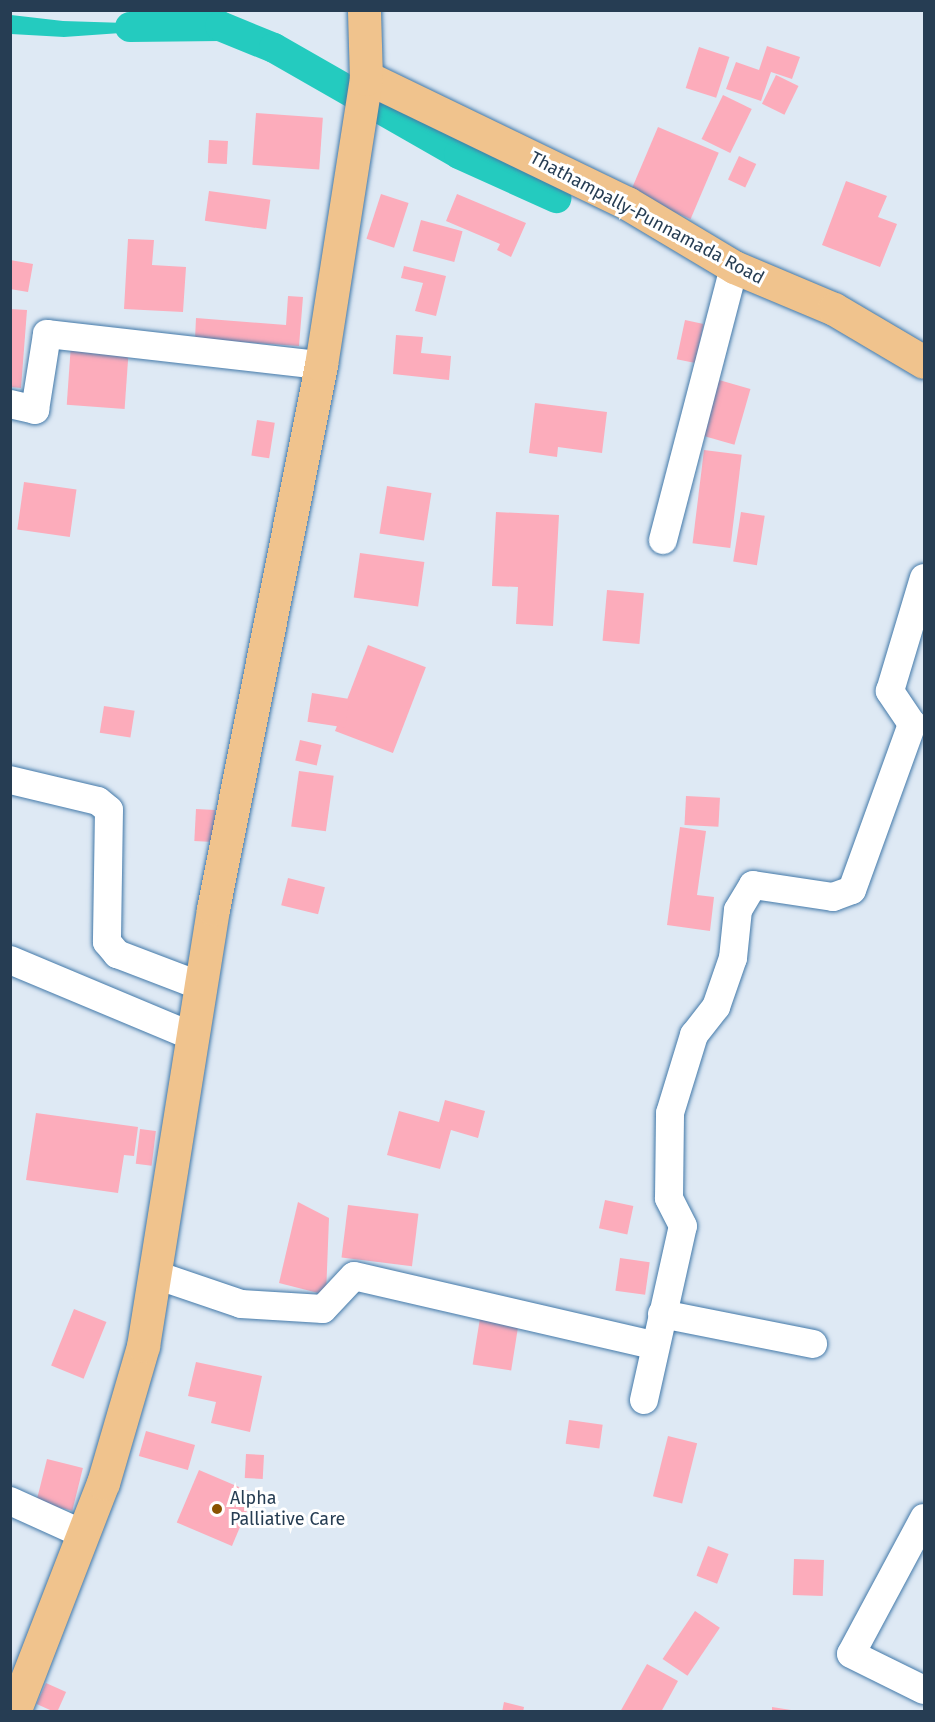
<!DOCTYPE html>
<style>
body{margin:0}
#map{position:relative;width:935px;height:1722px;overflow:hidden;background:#dee9f4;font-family:"Fira Sans",sans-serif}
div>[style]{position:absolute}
.water>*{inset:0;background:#24cbbf}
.canal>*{height:30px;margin:-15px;padding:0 15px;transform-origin:15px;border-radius:15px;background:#24cbbf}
.building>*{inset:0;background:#fcacbb;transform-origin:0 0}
.roads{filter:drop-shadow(0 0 2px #4379a9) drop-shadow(0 0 2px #4379a9)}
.minor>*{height:28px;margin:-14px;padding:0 14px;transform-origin:14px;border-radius:14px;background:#fff}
.major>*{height:33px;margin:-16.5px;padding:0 16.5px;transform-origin:16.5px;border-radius:16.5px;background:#f0c38d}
.dots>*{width:16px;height:16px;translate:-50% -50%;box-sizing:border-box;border:3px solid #fff;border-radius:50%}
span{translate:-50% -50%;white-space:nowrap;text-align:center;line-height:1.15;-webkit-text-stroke:6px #fff;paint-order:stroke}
.street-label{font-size:18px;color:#263d53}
.poi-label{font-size:18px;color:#263d53}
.left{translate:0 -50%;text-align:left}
.frame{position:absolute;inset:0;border:12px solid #263d53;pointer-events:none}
</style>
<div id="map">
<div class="water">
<i style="clip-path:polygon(11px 15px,63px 21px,220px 26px,64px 37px,11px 34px)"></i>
</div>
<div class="canal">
<i style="left:130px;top:27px;width:90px;rotate:-0.6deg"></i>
<i style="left:220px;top:26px;width:58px;rotate:22.2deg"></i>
<i style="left:274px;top:48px;width:213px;rotate:29.8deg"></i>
<i style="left:459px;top:154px;width:107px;rotate:24.4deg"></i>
</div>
<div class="building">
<i style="clip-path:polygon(767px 46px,800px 57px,792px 79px,771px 72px,761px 101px,726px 89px,736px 62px,759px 70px)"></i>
<i style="left:699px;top:47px;width:32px;height:43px;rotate:18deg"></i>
<i style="left:776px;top:75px;width:25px;height:32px;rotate:26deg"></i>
<i style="left:723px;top:95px;width:32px;height:49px;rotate:26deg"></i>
<i style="left:256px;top:113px;width:67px;height:52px;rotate:4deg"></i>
<i style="left:658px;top:127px;width:66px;height:72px;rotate:23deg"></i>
<i style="left:209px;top:140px;width:19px;height:23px;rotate:3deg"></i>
<i style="left:739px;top:156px;width:19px;height:26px;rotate:25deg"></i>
<i style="clip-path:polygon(846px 181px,887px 196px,878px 217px,897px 224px,880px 267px,822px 245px)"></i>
<i style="left:209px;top:191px;width:62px;height:30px;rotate:8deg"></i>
<i style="left:381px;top:194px;width:29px;height:47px;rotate:18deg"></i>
<i style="clip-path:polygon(457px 194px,526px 223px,511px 257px,497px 250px,500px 244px,446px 221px)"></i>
<i style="left:421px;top:220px;width:43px;height:32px;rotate:15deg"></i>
<i style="clip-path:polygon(128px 239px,154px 240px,152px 265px,186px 267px,183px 312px,124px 309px)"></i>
<i style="clip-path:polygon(10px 260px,33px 264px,28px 292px,10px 289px)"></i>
<i style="clip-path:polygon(404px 266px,446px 276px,436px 316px,415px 311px,423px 283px,401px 278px)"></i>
<i style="clip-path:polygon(288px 296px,303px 297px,299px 346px,195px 339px,196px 318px,286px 325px)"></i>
<i style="clip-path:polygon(10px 309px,27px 310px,21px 388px,10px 387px)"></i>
<i style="left:685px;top:320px;width:19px;height:40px;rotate:12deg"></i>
<i style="clip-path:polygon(396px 335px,423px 337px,421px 353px,451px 356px,449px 380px,393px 374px)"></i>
<i style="left:71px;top:344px;width:58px;height:61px;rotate:4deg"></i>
<i style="left:712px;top:378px;width:40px;height:58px;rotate:16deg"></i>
<i style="clip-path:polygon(535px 403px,607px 412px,602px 453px,558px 447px,557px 457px,529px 453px)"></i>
<i style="left:257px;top:420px;width:18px;height:36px;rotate:9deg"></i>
<i style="left:704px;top:450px;width:38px;height:94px;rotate:7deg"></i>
<i style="left:24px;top:482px;width:53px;height:48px;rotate:8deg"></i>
<i style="left:387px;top:486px;width:45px;height:48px;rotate:9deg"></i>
<i style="clip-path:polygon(496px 512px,559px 515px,553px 626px,516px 624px,518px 587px,492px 586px)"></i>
<i style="left:741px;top:512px;width:24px;height:50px;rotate:9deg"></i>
<i style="left:360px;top:553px;width:65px;height:45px;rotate:8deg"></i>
<i style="left:607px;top:590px;width:37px;height:51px;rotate:5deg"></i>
<i style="left:368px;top:645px;width:62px;height:92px;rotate:21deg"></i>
<i style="left:312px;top:693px;width:38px;height:29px;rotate:9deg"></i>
<i style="left:104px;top:706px;width:31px;height:27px;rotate:9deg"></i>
<i style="left:300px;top:740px;width:22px;height:21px;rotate:13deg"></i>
<i style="left:299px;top:771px;width:35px;height:56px;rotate:8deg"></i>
<i style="left:686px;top:796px;width:34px;height:29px;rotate:3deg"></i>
<i style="left:196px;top:809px;width:19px;height:32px;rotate:3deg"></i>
<i style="clip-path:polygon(680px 827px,706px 831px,697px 895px,714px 897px,710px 931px,667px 925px)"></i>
<i style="left:288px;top:878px;width:38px;height:28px;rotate:14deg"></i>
<i style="clip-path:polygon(445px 1100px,485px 1111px,478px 1138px,451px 1130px,440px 1169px,387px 1155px,399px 1111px,439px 1122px)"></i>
<i style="clip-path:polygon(36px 1113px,138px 1127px,134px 1156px,124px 1155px,118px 1193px,26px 1180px)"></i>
<i style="left:140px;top:1129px;width:16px;height:35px;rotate:7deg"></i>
<i style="left:605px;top:1200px;width:29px;height:29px;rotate:12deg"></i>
<i style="clip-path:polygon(298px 1202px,329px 1218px,326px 1295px,279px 1283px)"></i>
<i style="left:348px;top:1205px;width:71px;height:53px;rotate:7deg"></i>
<i style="left:620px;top:1258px;width:30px;height:33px;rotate:8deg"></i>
<i style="left:74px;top:1309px;width:35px;height:61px;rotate:22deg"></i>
<i style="left:480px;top:1318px;width:39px;height:47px;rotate:9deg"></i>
<i style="clip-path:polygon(196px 1362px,262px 1376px,250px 1432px,211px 1423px,216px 1402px,188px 1396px)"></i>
<i style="left:569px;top:1420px;width:34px;height:24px;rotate:8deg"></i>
<i style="left:146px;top:1431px;width:51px;height:26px;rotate:16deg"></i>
<i style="left:668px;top:1436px;width:30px;height:62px;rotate:14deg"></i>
<i style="left:246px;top:1454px;width:18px;height:24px;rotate:3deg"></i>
<i style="left:47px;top:1459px;width:37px;height:44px;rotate:14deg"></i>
<i style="left:199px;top:1470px;width:60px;height:57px;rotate:23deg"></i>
<i style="left:708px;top:1546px;width:22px;height:32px;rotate:21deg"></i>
<i style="left:794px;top:1559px;width:30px;height:36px;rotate:2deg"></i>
<i style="left:695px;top:1611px;width:30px;height:58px;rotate:34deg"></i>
<i style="clip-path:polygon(647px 1664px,678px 1681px,661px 1712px,620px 1712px)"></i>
<i style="left:46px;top:1683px;width:22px;height:23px;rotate:24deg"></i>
<i style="clip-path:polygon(504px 1702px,524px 1707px,523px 1712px,502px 1712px)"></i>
<i style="clip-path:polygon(772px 1707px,791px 1710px,790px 1712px,772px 1712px)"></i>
</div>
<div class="roads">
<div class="minor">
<i style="left:10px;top:404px;width:26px;rotate:13deg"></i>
<i style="left:35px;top:410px;width:77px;rotate:-81deg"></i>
<i style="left:47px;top:334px;width:276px;rotate:6.5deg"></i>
<i style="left:663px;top:540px;width:282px;rotate:-75.4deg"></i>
<i style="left:10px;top:780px;width:90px;rotate:13.4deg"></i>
<i style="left:98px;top:801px;width:14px;rotate:39deg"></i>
<i style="left:109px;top:810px;width:132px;rotate:90.9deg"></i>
<i style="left:107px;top:942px;width:16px;rotate:50deg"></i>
<i style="left:117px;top:954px;width:90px;rotate:20.9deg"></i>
<i style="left:10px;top:960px;width:199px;rotate:22.7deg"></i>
<i style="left:156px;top:1275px;width:90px;rotate:18.8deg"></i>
<i style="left:241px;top:1304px;width:82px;rotate:3.5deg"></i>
<i style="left:323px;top:1309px;width:45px;rotate:-46.8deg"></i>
<i style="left:354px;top:1276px;width:307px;rotate:13deg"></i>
<i style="left:662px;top:1314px;width:154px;rotate:11.2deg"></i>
<i style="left:644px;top:1400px;width:178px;rotate:-77.4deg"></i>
<i style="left:683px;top:1226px;width:31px;rotate:-117deg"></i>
<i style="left:669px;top:1198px;width:85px;rotate:-89.3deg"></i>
<i style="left:670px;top:1113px;width:82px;rotate:-72.9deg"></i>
<i style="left:694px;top:1035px;width:36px;rotate:-52deg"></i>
<i style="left:716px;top:1007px;width:52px;rotate:-70.9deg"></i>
<i style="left:733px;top:958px;width:48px;rotate:-84.1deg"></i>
<i style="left:738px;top:910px;width:29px;rotate:-59deg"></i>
<i style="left:753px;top:885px;width:81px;rotate:8.5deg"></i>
<i style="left:833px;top:897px;width:20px;rotate:-20deg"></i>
<i style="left:852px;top:890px;width:177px;rotate:-70.1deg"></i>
<i style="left:912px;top:724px;width:40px;rotate:-124deg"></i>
<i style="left:890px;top:691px;width:118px;rotate:-73.3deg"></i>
<i style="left:10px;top:1501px;width:80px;rotate:24.3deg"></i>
<i style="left:924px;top:1518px;width:154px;rotate:118.2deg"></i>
<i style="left:851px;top:1654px;width:81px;rotate:26.3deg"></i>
</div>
<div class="major">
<i style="left:366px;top:77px;width:290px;rotate:25.8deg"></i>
<i style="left:627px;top:203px;width:125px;rotate:30.9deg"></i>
<i style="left:734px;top:267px;width:108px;rotate:22.8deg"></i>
<i style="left:834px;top:309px;width:104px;rotate:30.5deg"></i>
<i style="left:14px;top:1712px;width:246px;rotate:-68.8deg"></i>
<i style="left:103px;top:1483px;width:143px;rotate:-73.7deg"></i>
<i style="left:143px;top:1346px;width:443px;rotate:-80.9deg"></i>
<i style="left:213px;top:909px;width:555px;rotate:-78.77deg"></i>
<i style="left:321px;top:365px;width:290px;rotate:-81.1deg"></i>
<i style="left:366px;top:79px;width:69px;rotate:-91.7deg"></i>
</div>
</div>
<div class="dots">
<i style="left:217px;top:1509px;background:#895201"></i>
</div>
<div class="street-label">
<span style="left:647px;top:218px;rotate:28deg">Thathampally-Punnamada Road</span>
</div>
<div class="poi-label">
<span class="left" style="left:230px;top:1509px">Alpha<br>Palliative Care</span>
</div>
<div class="frame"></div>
</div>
